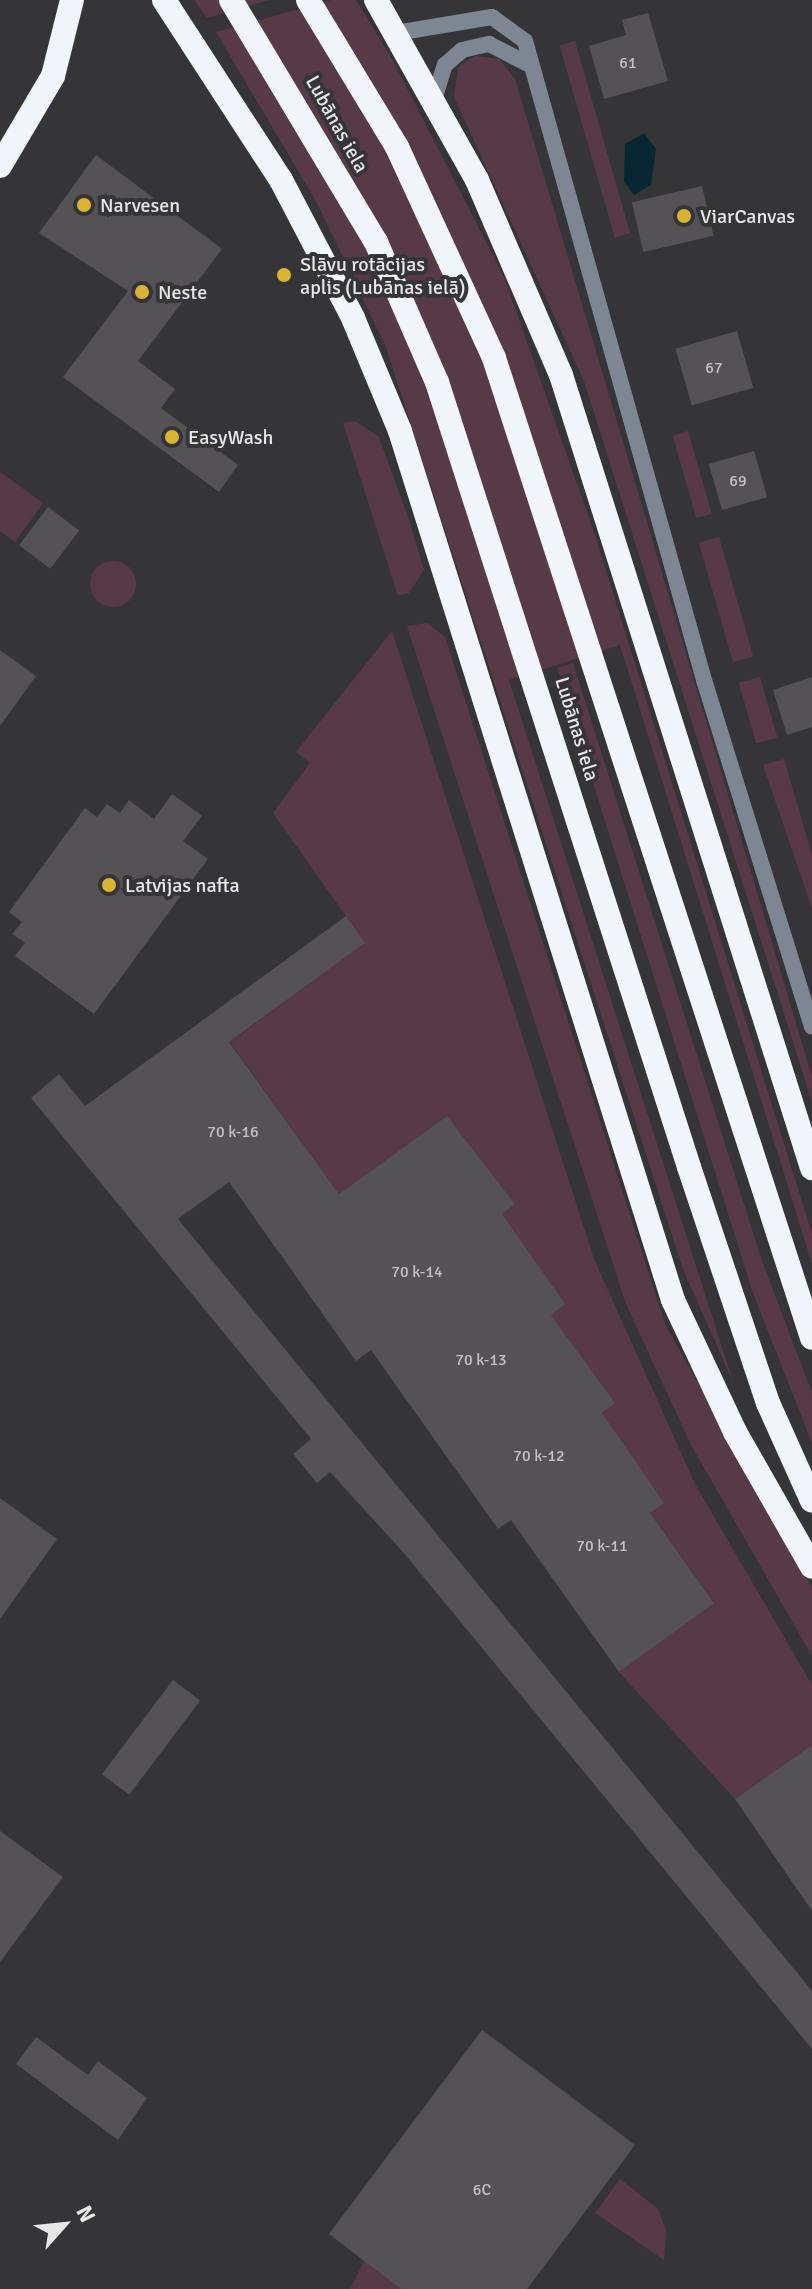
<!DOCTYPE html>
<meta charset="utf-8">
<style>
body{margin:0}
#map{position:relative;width:812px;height:2289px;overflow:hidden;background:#353538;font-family:Signika,sans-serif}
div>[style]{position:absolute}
.green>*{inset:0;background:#583a47;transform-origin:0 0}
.round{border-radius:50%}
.water>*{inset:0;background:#072833}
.building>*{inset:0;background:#545254;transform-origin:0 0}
.street>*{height:16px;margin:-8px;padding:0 8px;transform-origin:8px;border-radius:8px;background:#7d8794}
.highway>*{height:24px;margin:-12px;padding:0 12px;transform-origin:12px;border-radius:12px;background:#f1f5fc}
.dots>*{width:22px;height:22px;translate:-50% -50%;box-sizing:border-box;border:4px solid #353538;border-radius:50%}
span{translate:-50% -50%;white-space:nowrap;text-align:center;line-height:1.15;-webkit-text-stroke:8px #353538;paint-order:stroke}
.number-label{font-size:16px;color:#c3c2c4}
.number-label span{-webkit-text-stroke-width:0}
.street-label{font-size:20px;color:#e8e8e9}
.poi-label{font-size:20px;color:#e8e8e9}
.left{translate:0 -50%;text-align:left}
.north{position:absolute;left:24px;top:2185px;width:80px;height:80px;-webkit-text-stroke:6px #353538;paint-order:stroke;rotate:63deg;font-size:22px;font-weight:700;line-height:32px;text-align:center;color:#e8e8e9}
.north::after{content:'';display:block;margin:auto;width:28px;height:36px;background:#e8e8e9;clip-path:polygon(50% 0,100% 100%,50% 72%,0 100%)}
</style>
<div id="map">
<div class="green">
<i style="clip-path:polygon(194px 0,269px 0,207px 18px)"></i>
<i style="clip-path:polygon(331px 0,356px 0,392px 59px,504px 277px,595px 535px,812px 1234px,812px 1264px,620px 645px,509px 680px,733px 1382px,683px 1269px,386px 347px,316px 201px,216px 32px)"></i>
<i style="left:575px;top:41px;width:200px;height:16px;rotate:74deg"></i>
<i style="clip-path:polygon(475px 56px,499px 59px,515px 79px,812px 1077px,812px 1102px,584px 381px,454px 97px,458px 67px)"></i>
<i style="clip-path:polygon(355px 421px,379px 437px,409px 520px,424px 570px,409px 593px,398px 596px,343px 423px)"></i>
<i style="left:688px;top:431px;width:86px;height:16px;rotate:74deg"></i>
<i style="clip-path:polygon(0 472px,43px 503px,15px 542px,0 531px)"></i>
<i style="left:719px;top:537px;width:124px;height:21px;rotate:74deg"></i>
<i class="round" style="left:90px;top:561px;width:46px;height:46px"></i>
<i style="clip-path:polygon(427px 623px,445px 637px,665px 1324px,812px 1588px,812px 1656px,691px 1445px,626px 1304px,407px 626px)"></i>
<i style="clip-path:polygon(392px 631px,594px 1259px,695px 1484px,812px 1685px,812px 1745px,735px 1799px,619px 1672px,714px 1602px,650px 1513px,663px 1503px,602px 1413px,615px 1403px,551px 1315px,564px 1304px,502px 1214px,515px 1204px,447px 1116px,339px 1194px,230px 1042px,365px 943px,273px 813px,310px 763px,296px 752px)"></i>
<i style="clip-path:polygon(573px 663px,762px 1261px,812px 1393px,812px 1443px,753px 1293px,557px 668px)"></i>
<i style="left:760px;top:677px;width:63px;height:22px;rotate:74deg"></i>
<i style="clip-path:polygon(784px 759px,812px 855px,812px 908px,763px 765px)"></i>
<i style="clip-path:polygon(620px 2179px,658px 2209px,666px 2230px,664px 2260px,595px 2213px)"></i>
<i style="clip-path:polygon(364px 2261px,401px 2289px,350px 2289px)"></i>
</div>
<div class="water">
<i style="clip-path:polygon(644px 133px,656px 149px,651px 185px,634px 195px,624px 182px,625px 144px)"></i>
</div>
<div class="building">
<i style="clip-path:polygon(648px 13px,668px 81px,604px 99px,589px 46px,626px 35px,622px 20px)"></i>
<i style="clip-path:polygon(96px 155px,222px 249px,138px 361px,175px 389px,161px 408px,238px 465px,219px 492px,63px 377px,128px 291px,39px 233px)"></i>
<i style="left:702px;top:186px;width:51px;height:72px;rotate:77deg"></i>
<i style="left:737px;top:331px;width:59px;height:64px;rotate:74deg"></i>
<i style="left:754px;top:451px;width:48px;height:47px;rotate:74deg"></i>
<i style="left:48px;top:507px;width:39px;height:48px;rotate:37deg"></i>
<i style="clip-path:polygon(0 650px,36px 676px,0 726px)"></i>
<i style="clip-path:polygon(812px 677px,812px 727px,787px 735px,773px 690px)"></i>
<i style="clip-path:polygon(172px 794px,202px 816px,183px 841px,208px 859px,94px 1014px,15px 956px,25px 943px,12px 934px,22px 922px,9px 912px,85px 808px,97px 817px,107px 804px,120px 813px,129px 800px,154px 819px)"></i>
<i style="clip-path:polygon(346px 916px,365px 943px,229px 1042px,339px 1194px,447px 1116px,515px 1204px,502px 1214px,565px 1304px,551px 1315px,615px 1403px,602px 1413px,664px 1503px,650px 1513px,714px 1603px,619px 1672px,511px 1520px,498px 1529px,371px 1350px,356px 1361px,229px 1182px,178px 1219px,812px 1991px,812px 2049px,403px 1552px,330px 1472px,317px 1483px,293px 1454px,311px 1439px,31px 1098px,59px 1074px,85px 1106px)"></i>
<i style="clip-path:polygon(0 1498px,57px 1539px,0 1619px)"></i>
<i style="left:173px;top:1680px;width:34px;height:118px;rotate:37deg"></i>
<i style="clip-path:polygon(812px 1745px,812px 1911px,735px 1799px)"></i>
<i style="clip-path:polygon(0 1831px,63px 1877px,0 1962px)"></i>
<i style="clip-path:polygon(482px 2030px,635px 2145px,527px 2289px,401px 2289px,329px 2234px)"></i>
<i style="clip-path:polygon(36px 2037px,88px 2075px,98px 2061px,147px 2098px,118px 2140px,16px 2064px)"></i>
</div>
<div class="street">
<i style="left:396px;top:33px;width:97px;rotate:-9.5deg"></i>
<i style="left:492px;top:17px;width:41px;rotate:36deg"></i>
<i style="left:525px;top:41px;width:664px;rotate:74.35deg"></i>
<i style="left:704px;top:680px;width:363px;rotate:72.7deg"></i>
<i style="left:434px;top:100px;width:37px;rotate:-73deg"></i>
<i style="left:445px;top:65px;width:23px;rotate:-41deg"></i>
<i style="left:462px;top:50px;width:28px;rotate:-13deg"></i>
<i style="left:489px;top:44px;width:42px;rotate:27.2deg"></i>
</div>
<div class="highway">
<i style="left:164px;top:0;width:215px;rotate:57deg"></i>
<i style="left:281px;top:180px;width:156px;rotate:62.4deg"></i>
<i style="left:353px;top:318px;width:122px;rotate:67.4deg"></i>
<i style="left:400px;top:431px;width:911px;rotate:72.56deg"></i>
<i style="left:673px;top:1300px;width:146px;rotate:64.8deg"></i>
<i style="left:735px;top:1432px;width:155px;rotate:60.3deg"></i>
<i style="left:231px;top:0;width:282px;rotate:59.1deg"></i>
<i style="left:376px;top:242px;width:153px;rotate:66.5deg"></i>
<i style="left:437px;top:382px;width:824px;rotate:72.2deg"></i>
<i style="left:689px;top:1167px;width:249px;rotate:71.5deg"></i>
<i style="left:768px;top:1403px;width:107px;rotate:65.8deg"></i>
<i style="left:308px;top:0;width:172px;rotate:58.8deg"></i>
<i style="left:397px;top:147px;width:232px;rotate:65.3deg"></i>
<i style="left:494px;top:358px;width:1030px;rotate:72.02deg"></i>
<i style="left:376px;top:0;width:206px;rotate:60.7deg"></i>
<i style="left:477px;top:180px;width:212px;rotate:66.7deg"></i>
<i style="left:561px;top:375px;width:832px;rotate:72.44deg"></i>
<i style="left:0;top:166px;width:104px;rotate:-59.5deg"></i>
<i style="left:53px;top:76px;width:78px;rotate:-76deg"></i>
</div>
<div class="dots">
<i style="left:84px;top:205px;background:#dcb233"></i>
<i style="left:684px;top:216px;background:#dcb233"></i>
<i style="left:284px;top:275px;background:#dcb233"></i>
<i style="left:142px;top:292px;background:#dcb233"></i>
<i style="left:172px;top:437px;background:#dcb233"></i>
<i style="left:109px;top:885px;background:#dcb233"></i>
</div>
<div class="number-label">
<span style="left:628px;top:63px">61</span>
<span style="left:714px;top:368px">67</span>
<span style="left:738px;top:481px">69</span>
<span style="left:233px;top:1132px">70 k-16</span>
<span style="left:417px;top:1272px">70 k-14</span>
<span style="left:481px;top:1360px">70 k-13</span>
<span style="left:539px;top:1456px">70 k-12</span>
<span style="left:602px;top:1546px">70 k-11</span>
<span style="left:482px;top:2190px">6C</span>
</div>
<div class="street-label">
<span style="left:337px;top:124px;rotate:61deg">Lubānas iela</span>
<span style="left:577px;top:729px;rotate:73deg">Lubānas iela</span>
</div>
<div class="poi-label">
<span class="left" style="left:100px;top:205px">Narvesen</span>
<span class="left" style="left:700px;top:216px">ViarCanvas</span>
<span class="left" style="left:300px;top:276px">Slāvu rotācijas<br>aplis (Lubānas ielā)</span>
<span class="left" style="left:158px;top:292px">Neste</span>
<span class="left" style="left:188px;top:437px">EasyWash</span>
<span class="left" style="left:125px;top:885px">Latvijas nafta</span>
</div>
<div class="north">N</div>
</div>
